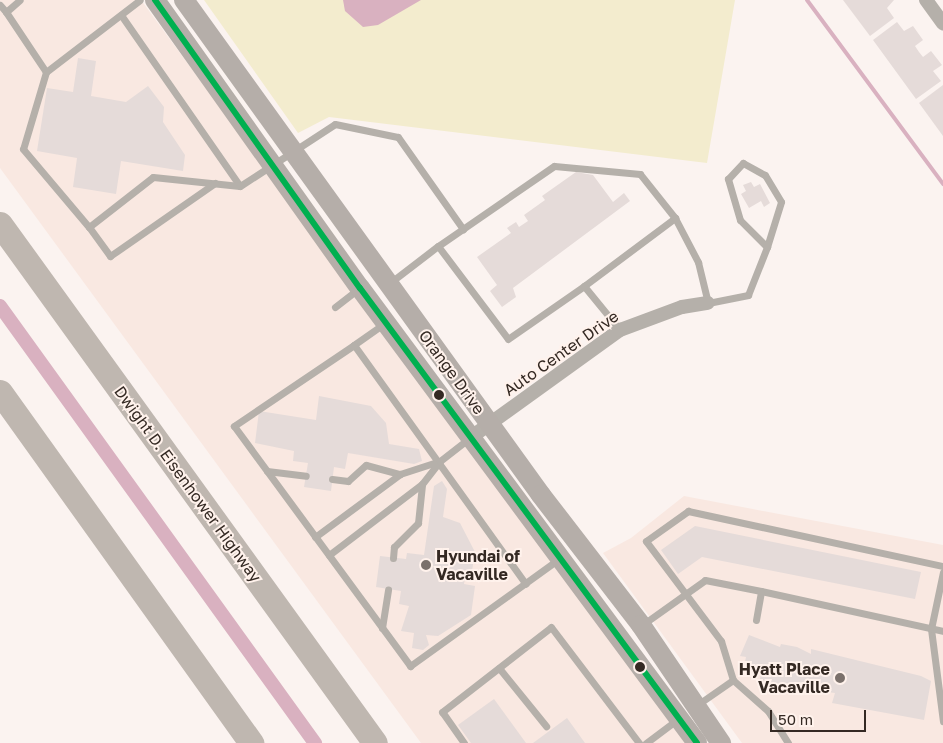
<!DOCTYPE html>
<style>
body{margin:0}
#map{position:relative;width:943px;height:743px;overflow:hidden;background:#fbf3f0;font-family:"Golos Text",sans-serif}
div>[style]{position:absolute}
.built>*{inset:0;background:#f9e8e1}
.green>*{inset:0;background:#f3ecce}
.water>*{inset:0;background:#d9b1c0}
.stream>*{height:4px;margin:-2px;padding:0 2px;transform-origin:2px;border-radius:2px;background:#d9b1c0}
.canal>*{height:14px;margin:-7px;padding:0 7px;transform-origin:7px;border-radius:7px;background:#d9b1c0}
.building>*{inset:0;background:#e5dbd9}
.lane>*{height:7px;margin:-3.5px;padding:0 3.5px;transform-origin:3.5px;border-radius:3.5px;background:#b5b0aa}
.street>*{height:14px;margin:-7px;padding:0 7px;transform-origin:7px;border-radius:7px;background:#b5b0aa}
.secondary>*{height:20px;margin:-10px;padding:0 10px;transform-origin:10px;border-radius:10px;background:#b5aea9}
.highway>*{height:25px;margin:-12.5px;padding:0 12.5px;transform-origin:12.5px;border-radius:12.5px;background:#bfb7b0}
.bus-1>*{height:6px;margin:-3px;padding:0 3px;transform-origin:3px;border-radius:3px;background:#00b050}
.dots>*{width:14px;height:14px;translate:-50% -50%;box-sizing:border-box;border:2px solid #fff2ec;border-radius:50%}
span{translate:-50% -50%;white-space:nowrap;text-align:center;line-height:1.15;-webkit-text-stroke:4px #fff2ec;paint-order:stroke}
.street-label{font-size:16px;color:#342923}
.poi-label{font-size:16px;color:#342923;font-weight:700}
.left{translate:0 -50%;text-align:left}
.right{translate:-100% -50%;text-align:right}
.scale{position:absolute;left:770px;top:710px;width:96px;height:22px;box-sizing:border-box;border:2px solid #342923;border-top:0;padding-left:6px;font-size:15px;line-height:18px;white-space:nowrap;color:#342923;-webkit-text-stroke:4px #fff2ec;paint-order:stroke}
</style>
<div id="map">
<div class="built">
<i style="clip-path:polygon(0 0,141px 0,688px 743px,421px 743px,0 168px)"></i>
<i style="clip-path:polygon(684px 496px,943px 545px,943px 743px,742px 743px,603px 553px,631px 538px)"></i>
</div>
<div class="green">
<i style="clip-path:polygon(204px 0,735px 0,707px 163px,329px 117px,298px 133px)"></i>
</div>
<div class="water">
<i style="clip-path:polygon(343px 0,421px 0,378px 25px,363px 27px,345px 11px)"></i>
</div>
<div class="stream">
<i style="left:807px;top:0;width:229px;rotate:53.5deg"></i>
</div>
<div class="canal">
<i style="left:0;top:306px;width:539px;rotate:54.22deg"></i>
</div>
<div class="building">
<i style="clip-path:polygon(843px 0,894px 0,887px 8px,894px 18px,870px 36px)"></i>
<i style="clip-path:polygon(897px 22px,904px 31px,913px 26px,923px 40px,915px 46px,919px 52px,923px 57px,931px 51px,942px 65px,933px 71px,941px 81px,916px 99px,873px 40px)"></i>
<i style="clip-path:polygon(78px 58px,96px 61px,91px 96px,126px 102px,148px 86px,164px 107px,163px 122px,185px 155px,183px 171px,121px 161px,116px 194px,73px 187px,77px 158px,37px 151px,47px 88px,73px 92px)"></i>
<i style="clip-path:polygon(943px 85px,943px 136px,919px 103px)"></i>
<i style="clip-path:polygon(576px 172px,593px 175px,613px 202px,624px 193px,630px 201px,513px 288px,516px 297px,502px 307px,490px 291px,497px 285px,477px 257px,511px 233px,507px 228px,516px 222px,519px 227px,528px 221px,524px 215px,545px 200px,542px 196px)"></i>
<i style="clip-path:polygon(751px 182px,754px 187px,760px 184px,770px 203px,764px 207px,761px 201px,749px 208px,741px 194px,746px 191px,743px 185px)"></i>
<i style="clip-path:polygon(319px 396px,371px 406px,386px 423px,389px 444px,419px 449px,422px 461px,414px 464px,348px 453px,345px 469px,334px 467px,331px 491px,304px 487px,308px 463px,293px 461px,294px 451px,255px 443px,259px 411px,316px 420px)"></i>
<i style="clip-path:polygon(442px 481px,447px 489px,443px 517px,460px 523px,475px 552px,472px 571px,466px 570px,464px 584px,475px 586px,471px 615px,438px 636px,426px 635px,429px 645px,423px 650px,412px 648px,414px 633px,401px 631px,409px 606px,399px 604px,401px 591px,376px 587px,380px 556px,406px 559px,407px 553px,424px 555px,434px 486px)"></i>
<i style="clip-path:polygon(695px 526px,921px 572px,915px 599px,702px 557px,678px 574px,661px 550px)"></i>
<i style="clip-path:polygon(749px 635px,780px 647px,781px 644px,797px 647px,811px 654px,811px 649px,921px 676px,931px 681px,924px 720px,832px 703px,835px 693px,759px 683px,762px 669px,744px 666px,746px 657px,740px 656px)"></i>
<i style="clip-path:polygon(494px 699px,526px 743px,471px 743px,458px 725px)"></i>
<i style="clip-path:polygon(567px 718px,585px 743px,533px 743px)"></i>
</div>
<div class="lane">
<i style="left:0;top:5px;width:9px;rotate:49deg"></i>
<i style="left:6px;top:12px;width:18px;rotate:-41deg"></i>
<i style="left:6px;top:12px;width:72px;rotate:56.3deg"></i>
<i style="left:46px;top:72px;width:118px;rotate:-37.5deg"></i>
<i style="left:121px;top:15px;width:208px;rotate:55.2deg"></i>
<i style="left:46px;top:72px;width:80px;rotate:106.6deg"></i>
<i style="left:23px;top:149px;width:102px;rotate:49.8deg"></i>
<i style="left:89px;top:227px;width:81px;rotate:-38deg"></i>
<i style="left:153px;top:177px;width:87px;rotate:5.9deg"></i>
<i style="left:240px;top:186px;width:113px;rotate:-33.1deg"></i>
<i style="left:335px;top:124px;width:64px;rotate:11.7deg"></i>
<i style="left:398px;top:137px;width:113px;rotate:54.8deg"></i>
<i style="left:675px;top:218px;width:50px;rotate:62.4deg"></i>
<i style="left:698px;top:262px;width:42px;rotate:76.3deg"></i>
<i style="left:708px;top:303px;width:41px;rotate:-11.3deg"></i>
<i style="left:748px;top:295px;width:52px;rotate:-68.4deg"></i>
<i style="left:767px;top:247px;width:38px;rotate:-135deg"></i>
<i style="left:740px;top:220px;width:43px;rotate:-106.3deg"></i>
<i style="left:728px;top:179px;width:22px;rotate:-47deg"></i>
<i style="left:743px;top:163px;width:25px;rotate:29deg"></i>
<i style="left:765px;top:175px;width:31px;rotate:59deg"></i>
<i style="left:781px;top:202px;width:47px;rotate:107.3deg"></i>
<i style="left:89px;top:227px;width:36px;rotate:54deg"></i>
<i style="left:110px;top:256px;width:128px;rotate:-34.8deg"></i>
<i style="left:391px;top:282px;width:59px;rotate:-37.5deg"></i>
<i style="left:584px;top:286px;width:114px;rotate:-36.8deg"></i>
<i style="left:675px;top:218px;width:56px;rotate:-128.5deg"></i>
<i style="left:640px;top:174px;width:86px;rotate:-174.7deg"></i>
<i style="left:554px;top:166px;width:141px;rotate:145.4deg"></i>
<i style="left:438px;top:246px;width:116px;rotate:53deg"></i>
<i style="left:508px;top:339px;width:93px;rotate:-34.9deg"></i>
<i style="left:584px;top:286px;width:57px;rotate:50.7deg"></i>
<i style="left:335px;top:307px;width:29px;rotate:-38deg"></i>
<i style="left:385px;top:323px;width:38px;rotate:145deg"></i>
<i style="left:354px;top:345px;width:294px;rotate:54.3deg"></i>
<i style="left:354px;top:345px;width:145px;rotate:146deg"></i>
<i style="left:234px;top:426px;width:298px;rotate:53.7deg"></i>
<i style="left:410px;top:666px;width:183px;rotate:-35.7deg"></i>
<i style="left:267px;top:471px;width:39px;rotate:7deg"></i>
<i style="left:332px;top:479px;width:16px;rotate:7deg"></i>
<i style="left:348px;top:481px;width:24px;rotate:-42deg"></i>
<i style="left:366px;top:465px;width:35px;rotate:15deg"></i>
<i style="left:315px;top:537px;width:106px;rotate:-36.5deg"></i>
<i style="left:400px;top:474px;width:42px;rotate:-18deg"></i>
<i style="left:329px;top:555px;width:117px;rotate:-37.4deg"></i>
<i style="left:422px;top:484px;width:29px;rotate:-52deg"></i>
<i style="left:440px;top:461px;width:37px;rotate:-38deg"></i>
<i style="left:393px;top:558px;width:11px;rotate:-85deg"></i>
<i style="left:394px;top:547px;width:34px;rotate:-45deg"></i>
<i style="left:418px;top:523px;width:39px;rotate:-84deg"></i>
<i style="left:943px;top:572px;width:58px;rotate:101.9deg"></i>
<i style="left:931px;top:629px;width:93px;rotate:82.6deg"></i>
<i style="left:756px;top:620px;width:29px;rotate:-80deg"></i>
<i style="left:761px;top:591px;width:186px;rotate:12.4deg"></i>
<i style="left:642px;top:625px;width:77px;rotate:-35.5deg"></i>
<i style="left:705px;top:580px;width:57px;rotate:11.1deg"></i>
<i style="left:382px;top:628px;width:39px;rotate:-81deg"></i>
<i style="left:499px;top:668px;width:75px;rotate:51deg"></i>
<i style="left:733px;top:680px;width:47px;rotate:41.5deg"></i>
<i style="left:768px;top:711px;width:38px;rotate:58deg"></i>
<i style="left:697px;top:705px;width:44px;rotate:-34.8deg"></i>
<i style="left:733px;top:680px;width:41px;rotate:-107.1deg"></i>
<i style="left:721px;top:641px;width:125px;rotate:-126.9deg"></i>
<i style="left:646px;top:541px;width:52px;rotate:-35.5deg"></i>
<i style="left:688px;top:511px;width:261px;rotate:12.2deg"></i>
<i style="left:464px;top:743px;width:38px;rotate:-125deg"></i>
<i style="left:442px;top:712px;width:138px;rotate:-37.9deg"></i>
<i style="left:551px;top:627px;width:146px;rotate:52.8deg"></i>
<i style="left:646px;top:743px;width:40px;rotate:-37deg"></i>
</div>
<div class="street">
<i style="left:926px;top:0;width:29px;rotate:54deg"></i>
<i style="left:470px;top:438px;width:185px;rotate:-35.8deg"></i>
<i style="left:620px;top:330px;width:66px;rotate:-20.4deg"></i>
<i style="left:682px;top:307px;width:26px;rotate:-9deg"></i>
</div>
<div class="secondary">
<i style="left:155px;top:0;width:354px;rotate:54.6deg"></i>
<i style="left:360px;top:288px;width:566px;rotate:53.47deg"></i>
<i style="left:184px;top:0;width:610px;rotate:54.2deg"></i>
<i style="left:541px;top:495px;width:164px;rotate:52.4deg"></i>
<i style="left:641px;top:625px;width:143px;rotate:55.9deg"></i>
</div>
<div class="highway">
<i style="left:0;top:224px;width:640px;rotate:54.15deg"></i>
<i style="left:0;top:392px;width:432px;rotate:54.4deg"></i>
</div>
<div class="bus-1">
<i style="left:155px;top:0;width:354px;rotate:54.6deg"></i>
<i style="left:360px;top:288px;width:566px;rotate:53.47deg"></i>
</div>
<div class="dots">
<i style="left:439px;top:395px;background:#342923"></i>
<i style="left:426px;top:565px;background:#7a706b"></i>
<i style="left:640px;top:667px;background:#342923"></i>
<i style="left:840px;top:678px;background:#7a706b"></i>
</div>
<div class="street-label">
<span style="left:561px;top:353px;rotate:-35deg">Auto Center Drive</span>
<span style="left:452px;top:372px;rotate:54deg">Orange Drive</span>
<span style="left:188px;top:484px;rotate:54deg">Dwight D. Eisenhower Highway</span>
</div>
<div class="poi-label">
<span class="left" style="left:436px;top:565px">Hyundai of<br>Vacaville</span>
<span class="right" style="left:830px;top:678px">Hyatt Place<br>Vacaville</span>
</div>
<div class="scale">50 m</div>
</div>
